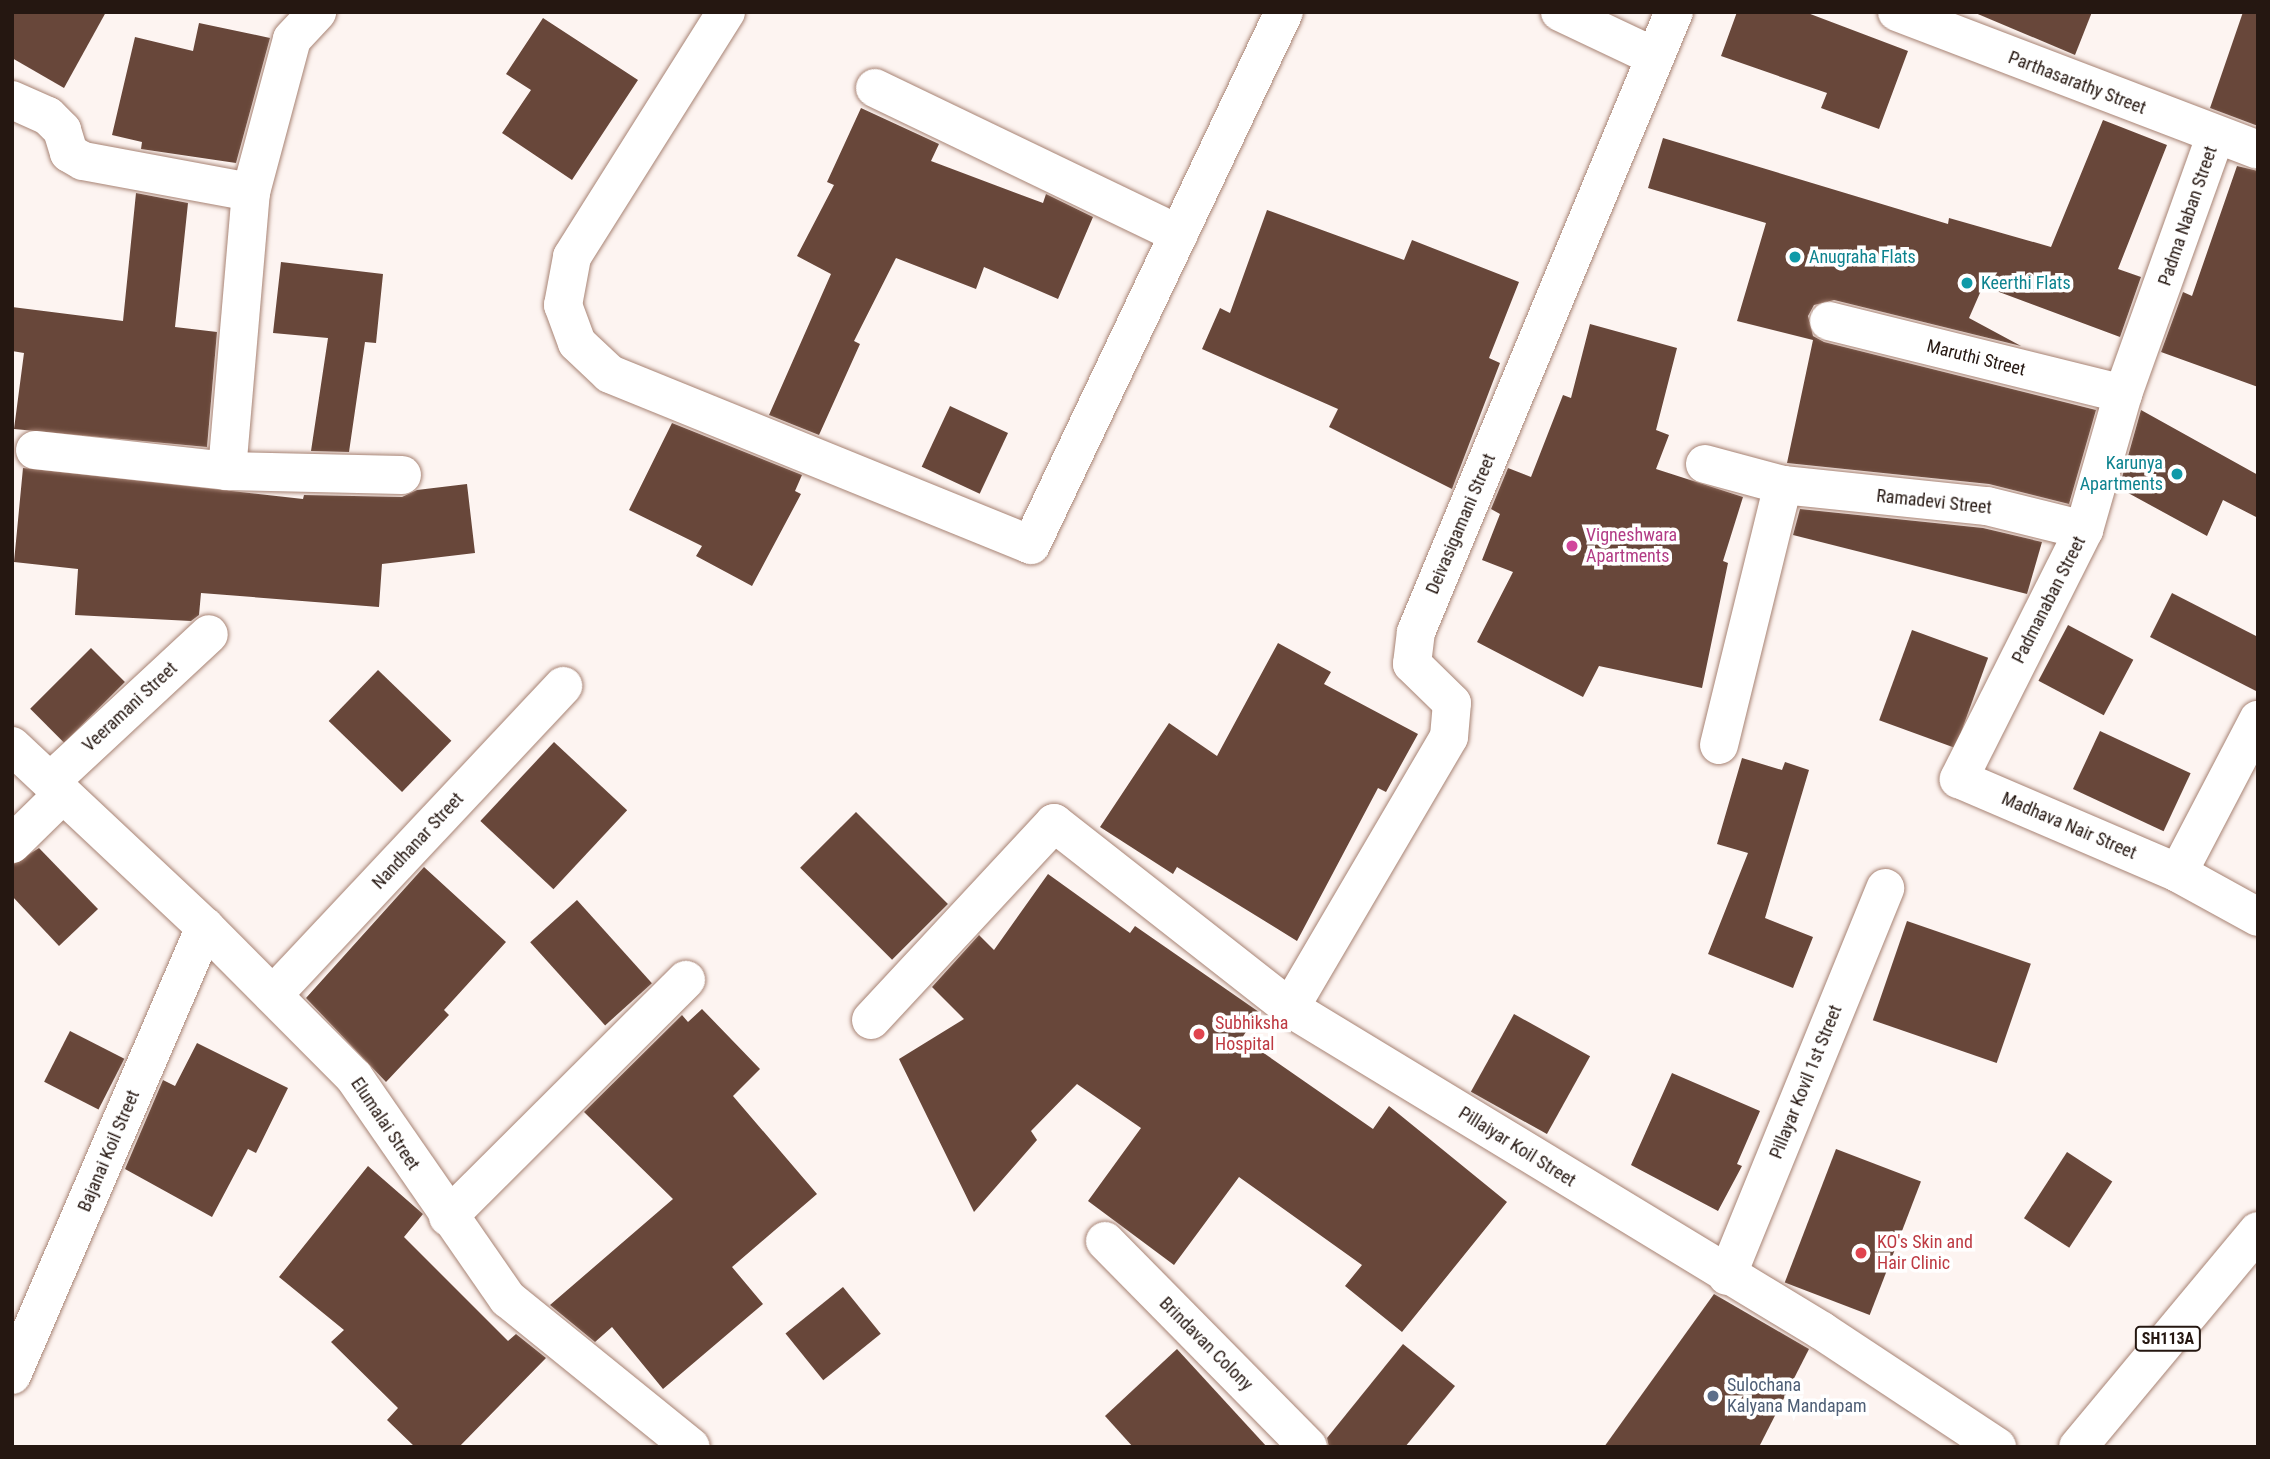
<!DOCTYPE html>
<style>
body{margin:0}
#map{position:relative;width:2270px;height:1459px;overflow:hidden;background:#fdf4f1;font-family:"Roboto Condensed",sans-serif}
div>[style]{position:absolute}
.building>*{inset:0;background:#68473a;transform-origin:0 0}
.roads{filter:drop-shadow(0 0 2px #a78374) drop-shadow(0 0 2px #a78374)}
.minor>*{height:38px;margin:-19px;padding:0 19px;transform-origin:19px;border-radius:19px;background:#fff}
.primary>*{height:38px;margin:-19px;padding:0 19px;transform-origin:19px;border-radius:19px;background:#fff}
.dots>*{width:19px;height:19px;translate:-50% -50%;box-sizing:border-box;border:4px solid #fff;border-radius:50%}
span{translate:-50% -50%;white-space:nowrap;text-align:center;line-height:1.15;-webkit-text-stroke:7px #fff;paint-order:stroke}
.shield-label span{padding:2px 5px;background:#fff;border:2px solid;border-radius:5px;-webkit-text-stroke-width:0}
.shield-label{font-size:16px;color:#251711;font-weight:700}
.street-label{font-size:18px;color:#251711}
.culture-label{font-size:18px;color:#0d838f}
.left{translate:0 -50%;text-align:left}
.right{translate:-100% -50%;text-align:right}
.hotel-label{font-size:18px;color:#b23c85}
.health-label{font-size:18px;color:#be3a42}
.service-label{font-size:18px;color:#4e5e75}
.frame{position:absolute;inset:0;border:14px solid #251711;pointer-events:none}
</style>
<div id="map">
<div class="building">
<i style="clip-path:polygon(12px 12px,106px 12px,64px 88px,12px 58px)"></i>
<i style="clip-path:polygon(1737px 12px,1805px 12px,1908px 51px,1879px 129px,1821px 108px,1827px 93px,1721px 56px)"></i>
<i style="clip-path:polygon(1973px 12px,2092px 12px,2075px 55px)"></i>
<i style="clip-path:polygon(2243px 12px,2258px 12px,2258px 126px,2210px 108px)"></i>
<i style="clip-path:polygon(543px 18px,638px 80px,572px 180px,502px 133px,531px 90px,506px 74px)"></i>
<i style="clip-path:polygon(199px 23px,270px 38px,236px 163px,141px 149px,142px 142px,112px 135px,135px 37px,193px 51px)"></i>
<i style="clip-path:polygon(861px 108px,939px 144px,931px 161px,1043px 203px,1046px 194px,1093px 217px,1058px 299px,984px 267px,976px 289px,896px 258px,854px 341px,860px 344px,819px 435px,769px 415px,831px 274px,797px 256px,834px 185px,827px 182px)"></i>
<i style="clip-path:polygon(2103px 120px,2167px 145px,2118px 269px,2141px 277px,2120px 337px,1983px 286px,1969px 318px,2021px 346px,1834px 300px,1814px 305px,1808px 316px,1813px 336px,1824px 342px,2096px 410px,2069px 504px,1989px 484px,1787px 463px,1813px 340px,1737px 321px,1766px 223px,1648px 188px,1663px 138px,1948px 224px,1949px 218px,2051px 247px)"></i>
<i style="clip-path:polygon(2237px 166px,2258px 171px,2258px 387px,2161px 352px,2183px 292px,2192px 296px)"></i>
<i style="clip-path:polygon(136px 193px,188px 203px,175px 327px,217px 332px,207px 447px,14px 429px,24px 353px,12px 351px,12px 307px,123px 321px)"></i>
<i style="clip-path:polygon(1267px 210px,1404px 260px,1412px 240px,1519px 282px,1489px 358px,1500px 363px,1452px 489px,1329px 427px,1338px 409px,1202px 349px,1220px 308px,1230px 313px)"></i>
<i style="clip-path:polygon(281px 262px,383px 274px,376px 343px,365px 342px,349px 452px,311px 451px,328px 338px,273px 333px)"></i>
<i style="clip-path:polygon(1590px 324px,1677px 348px,1656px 430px,1669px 435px,1656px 469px,1743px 497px,1723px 561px,1728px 563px,1702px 688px,1599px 666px,1583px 697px,1477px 642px,1513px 572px,1482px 560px,1500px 514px,1491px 509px,1508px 468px,1531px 477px,1563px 395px,1571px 398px)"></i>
<i style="left:950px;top:406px;width:64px;height:67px;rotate:25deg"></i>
<i style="clip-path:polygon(2141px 410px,2258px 475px,2258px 518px,2223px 500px,2207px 536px,2119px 488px)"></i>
<i style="clip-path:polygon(672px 423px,802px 475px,795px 491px,801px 494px,752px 586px,696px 556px,702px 546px,629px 510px)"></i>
<i style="clip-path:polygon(23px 468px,303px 499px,304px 495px,402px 497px,417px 490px,467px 484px,475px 553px,382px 564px,379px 607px,201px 593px,199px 615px,191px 621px,75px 615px,78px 569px,14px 562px)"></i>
<i style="clip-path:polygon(1800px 509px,1983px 528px,2042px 542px,2027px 594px,1793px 535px)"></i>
<i style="clip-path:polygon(2172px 593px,2258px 637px,2258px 692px,2150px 637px)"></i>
<i style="left:2068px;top:625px;width:74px;height:63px;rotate:28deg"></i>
<i style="left:1912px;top:630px;width:81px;height:96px;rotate:20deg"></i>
<i style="clip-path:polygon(1278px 643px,1331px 672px,1324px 684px,1418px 734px,1386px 792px,1378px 788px,1297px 941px,1177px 867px,1173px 874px,1100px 827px,1169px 723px,1217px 756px)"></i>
<i style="left:91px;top:648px;width:48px;height:86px;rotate:45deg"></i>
<i style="left:378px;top:670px;width:102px;height:71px;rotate:44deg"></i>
<i style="left:2100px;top:731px;width:100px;height:64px;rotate:25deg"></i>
<i style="left:554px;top:742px;width:100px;height:108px;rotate:43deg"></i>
<i style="clip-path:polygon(1742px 758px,1782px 770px,1785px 762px,1809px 770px,1765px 918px,1813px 937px,1793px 988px,1708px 954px,1748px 853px,1717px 844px)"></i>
<i style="left:856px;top:812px;width:130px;height:79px;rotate:45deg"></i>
<i style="clip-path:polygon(39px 848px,98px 909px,59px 946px,12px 896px,12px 865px)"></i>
<i style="clip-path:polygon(424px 867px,506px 942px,444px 1010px,449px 1015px,386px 1082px,306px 998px)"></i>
<i style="clip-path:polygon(1048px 874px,1130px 933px,1135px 926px,1259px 1012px,1242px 1038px,1373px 1129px,1389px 1106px,1507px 1202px,1402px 1332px,1345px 1286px,1362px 1265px,1239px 1177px,1174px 1265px,1088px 1201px,1141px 1128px,1077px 1084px,1031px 1131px,1037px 1140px,974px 1212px,899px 1059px,964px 1019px,932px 987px,979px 935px,994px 950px)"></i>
<i style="left:577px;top:900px;width:112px;height:63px;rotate:48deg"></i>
<i style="left:1907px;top:921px;width:131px;height:105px;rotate:19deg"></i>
<i style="clip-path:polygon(702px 1009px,760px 1069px,733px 1096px,817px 1194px,732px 1267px,763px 1304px,663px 1389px,612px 1327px,595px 1342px,550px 1305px,673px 1199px,584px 1112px,682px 1015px,688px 1022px)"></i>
<i style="left:1514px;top:1014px;width:87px;height:89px;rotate:29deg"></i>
<i style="left:70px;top:1031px;width:61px;height:57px;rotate:27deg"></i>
<i style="clip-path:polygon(197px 1043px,288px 1088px,256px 1153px,248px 1149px,212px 1217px,125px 1169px,163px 1080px,175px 1086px)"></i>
<i style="clip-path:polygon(1672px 1073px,1760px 1111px,1737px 1164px,1742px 1166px,1718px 1211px,1631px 1165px)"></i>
<i style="left:1836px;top:1149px;width:91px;height:143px;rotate:21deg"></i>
<i style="left:2067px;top:1152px;width:54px;height:79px;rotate:33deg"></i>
<i style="clip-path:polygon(368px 1166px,423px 1214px,404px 1237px,508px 1341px,516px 1334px,546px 1358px,459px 1447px,415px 1447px,387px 1420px,398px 1408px,331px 1342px,344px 1330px,279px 1277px)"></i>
<i style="left:843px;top:1287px;width:60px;height:74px;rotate:51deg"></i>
<i style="clip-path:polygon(1714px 1294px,1809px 1349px,1759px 1447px,1604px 1447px)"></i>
<i style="clip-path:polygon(1403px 1344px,1455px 1386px,1405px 1447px,1329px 1447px,1327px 1438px)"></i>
<i style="clip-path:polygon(1177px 1349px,1267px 1447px,1133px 1447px,1105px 1416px)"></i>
</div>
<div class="roads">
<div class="minor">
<i style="left:726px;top:12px;width:289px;rotate:122.2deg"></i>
<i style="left:572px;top:257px;width:49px;rotate:100.6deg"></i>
<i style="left:563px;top:305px;width:40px;rotate:69.8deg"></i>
<i style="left:577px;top:343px;width:45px;rotate:43.2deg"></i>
<i style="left:610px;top:374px;width:454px;rotate:22.1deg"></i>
<i style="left:1031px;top:545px;width:590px;rotate:-64.61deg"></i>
<i style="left:1560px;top:12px;width:105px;rotate:25.3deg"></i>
<i style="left:1897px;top:12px;width:386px;rotate:20.9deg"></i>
<i style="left:875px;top:88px;width:337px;rotate:25.7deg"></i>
<i style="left:12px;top:100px;width:39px;rotate:24deg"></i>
<i style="left:48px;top:116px;width:20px;rotate:45deg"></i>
<i style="left:62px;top:130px;width:24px;rotate:73deg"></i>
<i style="left:69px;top:153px;width:16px;rotate:30deg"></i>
<i style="left:83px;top:161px;width:171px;rotate:10.5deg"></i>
<i style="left:2215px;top:137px;width:273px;rotate:109.7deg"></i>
<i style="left:2123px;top:394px;width:141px;rotate:106deg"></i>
<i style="left:2084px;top:530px;width:279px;rotate:116.7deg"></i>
<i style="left:1959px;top:779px;width:238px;rotate:23.2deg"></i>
<i style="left:2178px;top:873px;width:91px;rotate:28.8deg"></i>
<i style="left:1829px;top:321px;width:303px;rotate:13.9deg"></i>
<i style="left:35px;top:450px;width:193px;rotate:6.2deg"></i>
<i style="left:227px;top:471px;width:175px;rotate:1.3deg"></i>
<i style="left:1705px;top:464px;width:81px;rotate:15.1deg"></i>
<i style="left:227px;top:471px;width:280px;rotate:-85.1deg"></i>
<i style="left:251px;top:192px;width:158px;rotate:-75deg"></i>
<i style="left:292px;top:39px;width:37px;rotate:-47deg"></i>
<i style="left:1719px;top:745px;width:268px;rotate:-76.2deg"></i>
<i style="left:1783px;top:485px;width:205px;rotate:5.9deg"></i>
<i style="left:1987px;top:506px;width:100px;rotate:13.9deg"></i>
<i style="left:12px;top:746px;width:265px;rotate:43.2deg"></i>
<i style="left:205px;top:927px;width:211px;rotate:45.2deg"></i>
<i style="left:354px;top:1077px;width:270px;rotate:55.3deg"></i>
<i style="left:508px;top:1299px;width:235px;rotate:39deg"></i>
<i style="left:52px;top:780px;width:214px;rotate:-42.9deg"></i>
<i style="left:12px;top:844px;width:70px;rotate:-44.4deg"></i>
<i style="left:2178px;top:873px;width:173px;rotate:-62.4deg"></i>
<i style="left:273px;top:995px;width:424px;rotate:-46.8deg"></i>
<i style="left:1290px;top:1008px;width:314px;rotate:-59.6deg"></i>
<i style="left:1449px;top:737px;width:34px;rotate:-85deg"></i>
<i style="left:1452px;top:703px;width:56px;rotate:-135.7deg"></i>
<i style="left:1412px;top:664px;width:32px;rotate:-83deg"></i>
<i style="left:1416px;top:632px;width:672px;rotate:-67.41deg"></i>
<i style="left:871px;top:1020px;width:269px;rotate:-47.1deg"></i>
<i style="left:1054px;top:823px;width:300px;rotate:38.1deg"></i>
<i style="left:1290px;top:1008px;width:622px;rotate:31.26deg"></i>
<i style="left:1822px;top:1331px;width:210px;rotate:33.5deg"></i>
<i style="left:448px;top:1217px;width:336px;rotate:-44.9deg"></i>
<i style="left:1105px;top:1241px;width:289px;rotate:45.4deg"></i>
<i style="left:1727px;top:1276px;width:419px;rotate:-67.8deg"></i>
<i style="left:12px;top:1375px;width:488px;rotate:-66.7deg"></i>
</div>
<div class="primary">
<i style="left:2078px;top:1447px;width:281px;rotate:-50.2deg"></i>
</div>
</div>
<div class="dots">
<i style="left:1795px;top:257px;background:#0f9aa8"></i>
<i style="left:1967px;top:283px;background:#0f9aa8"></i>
<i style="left:2177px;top:474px;background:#0f9aa8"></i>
<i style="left:1572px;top:546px;background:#d1479c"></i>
<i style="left:1199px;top:1034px;background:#e0444e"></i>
<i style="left:1861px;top:1253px;background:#e0444e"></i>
<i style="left:1713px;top:1396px;background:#5c6f8a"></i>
</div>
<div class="shield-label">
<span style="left:2168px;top:1339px">SH113A</span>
</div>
<div class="street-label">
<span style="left:2077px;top:83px;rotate:21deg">Parthasarathy Street</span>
<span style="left:2188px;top:216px;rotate:-71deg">Padma Naban Street</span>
<span style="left:1976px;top:358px;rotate:14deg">Maruthi Street</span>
<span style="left:1934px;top:502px;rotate:6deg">Ramadevi Street</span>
<span style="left:1461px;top:524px;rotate:-67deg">Deivasigamani Street</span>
<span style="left:2049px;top:600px;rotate:-63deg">Padmanaban Street</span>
<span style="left:130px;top:707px;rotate:-43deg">Veeramani Street</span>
<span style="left:2069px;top:826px;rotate:23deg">Madhava Nair Street</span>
<span style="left:418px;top:841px;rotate:-47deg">Nandhanar Street</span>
<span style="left:1806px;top:1082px;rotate:-68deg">Pillayar Kovil 1st Street</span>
<span style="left:385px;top:1124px;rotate:56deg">Elumalai Street</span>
<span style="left:1517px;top:1147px;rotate:32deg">Pillaiyar Koil Street</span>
<span style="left:109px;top:1151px;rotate:-67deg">Bajanai Koil Street</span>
<span style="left:1206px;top:1344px;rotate:45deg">Brindavan Colony</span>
</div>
<div class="culture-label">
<span class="left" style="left:1809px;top:257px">Anugraha Flats</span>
<span class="left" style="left:1981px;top:283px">Keerthi Flats</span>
<span class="right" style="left:2163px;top:474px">Karunya<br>Apartments</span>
</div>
<div class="hotel-label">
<span class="left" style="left:1586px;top:546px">Vigneshwara<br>Apartments</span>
</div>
<div class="health-label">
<span class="left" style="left:1215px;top:1034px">Subhiksha<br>Hospital</span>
<span class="left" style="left:1877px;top:1253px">KO's Skin and<br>Hair Clinic</span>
</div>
<div class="service-label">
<span class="left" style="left:1727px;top:1396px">Sulochana<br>Kalyana Mandapam</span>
</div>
<div class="frame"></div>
</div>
